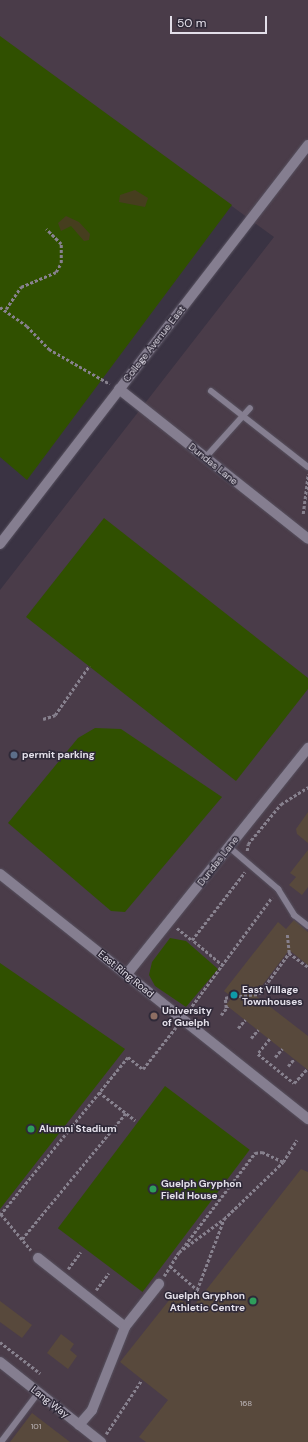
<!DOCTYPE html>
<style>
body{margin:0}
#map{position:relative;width:308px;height:1442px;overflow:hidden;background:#3a3343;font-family:"DM Sans",sans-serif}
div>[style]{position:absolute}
.education>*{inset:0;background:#4a3c49}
.green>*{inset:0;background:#305000;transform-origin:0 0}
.sand>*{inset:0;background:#463e1e}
.building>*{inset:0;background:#58493c}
.path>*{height:2.5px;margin-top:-1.25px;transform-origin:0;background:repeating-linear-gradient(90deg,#87818e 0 3px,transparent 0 5px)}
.roads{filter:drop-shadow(0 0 1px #57515f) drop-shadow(0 0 1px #57515f)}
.lane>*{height:6px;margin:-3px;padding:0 3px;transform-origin:3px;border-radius:3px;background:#857e90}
.street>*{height:10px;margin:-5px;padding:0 5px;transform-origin:5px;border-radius:5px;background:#857e90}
.secondary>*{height:10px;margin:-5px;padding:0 5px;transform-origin:5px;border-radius:5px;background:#857e90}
.dots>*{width:11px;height:11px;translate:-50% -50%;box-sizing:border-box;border:2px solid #2f2938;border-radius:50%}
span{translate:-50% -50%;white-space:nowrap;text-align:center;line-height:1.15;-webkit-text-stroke:3px #2f2938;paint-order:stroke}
.number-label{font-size:8px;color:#c0babe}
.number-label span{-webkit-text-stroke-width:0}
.street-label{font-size:10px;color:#e3dfe9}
.poi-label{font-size:10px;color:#e3dfe9;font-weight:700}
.left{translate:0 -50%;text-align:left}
.right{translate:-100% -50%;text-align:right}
.scale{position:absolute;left:170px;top:16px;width:97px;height:18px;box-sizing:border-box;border:2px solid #e3dfe9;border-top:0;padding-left:5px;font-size:12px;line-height:14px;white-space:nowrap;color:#e3dfe9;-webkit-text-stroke:3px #2f2938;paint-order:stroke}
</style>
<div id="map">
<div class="education">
<i style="clip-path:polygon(0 0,308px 0,308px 1442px,0 1442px,0 590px,274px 237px,0 37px)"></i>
</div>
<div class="green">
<i style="clip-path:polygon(0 36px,232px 205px,27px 480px,0 457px)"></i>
<i style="clip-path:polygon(104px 518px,308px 678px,308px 689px,236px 781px,26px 617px)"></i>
<i style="clip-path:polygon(95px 728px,121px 729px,222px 797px,125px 912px,111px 911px,8px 823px,78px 738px)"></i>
<i style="clip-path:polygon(170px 938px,186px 941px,218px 969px,186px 1007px,155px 986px,149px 975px,152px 962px)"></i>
<i style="clip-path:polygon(0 963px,125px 1049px,0 1209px)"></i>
<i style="left:165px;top:1086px;width:106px;height:178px;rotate:37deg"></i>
</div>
<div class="sand">
<i style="clip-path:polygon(135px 190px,148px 198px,145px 207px,119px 202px,120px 195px)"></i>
<i style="clip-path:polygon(66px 216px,79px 222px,90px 234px,89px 240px,84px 241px,71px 226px,61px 231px,58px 223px)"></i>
</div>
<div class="building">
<i style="clip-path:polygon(308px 812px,308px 843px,297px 834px,296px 829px)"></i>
<i style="clip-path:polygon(308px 850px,308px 887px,302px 895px,289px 885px,296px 877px,290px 873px)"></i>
<i style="clip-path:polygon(294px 920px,308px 932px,308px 965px,289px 950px,255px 995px,308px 1036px,308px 1070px,226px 1005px,232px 997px,224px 991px,278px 922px,286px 929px)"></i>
<i style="clip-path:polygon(301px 1169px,308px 1172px,308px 1442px,146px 1442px,139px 1437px,168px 1400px,120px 1362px,174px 1294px,192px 1308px)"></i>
<i style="clip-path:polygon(0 1301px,32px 1325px,22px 1338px,0 1322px)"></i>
<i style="clip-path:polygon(61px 1334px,74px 1344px,70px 1350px,77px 1356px,68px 1369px,47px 1353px)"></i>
<i style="clip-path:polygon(32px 1413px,70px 1442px,10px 1442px)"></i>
</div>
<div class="path">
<i style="left:0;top:307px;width:33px;rotate:35deg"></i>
<i style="left:27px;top:326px;width:32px;rotate:46deg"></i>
<i style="left:49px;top:349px;width:70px;rotate:29.8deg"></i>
<i style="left:6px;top:309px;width:27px;rotate:-56deg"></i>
<i style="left:21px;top:287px;width:38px;rotate:-23deg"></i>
<i style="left:56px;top:272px;width:10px;rotate:-61deg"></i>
<i style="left:61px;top:263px;width:19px;rotate:-90deg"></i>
<i style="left:61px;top:244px;width:21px;rotate:-135deg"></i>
<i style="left:303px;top:514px;width:40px;rotate:-82.9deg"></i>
<i style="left:43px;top:719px;width:13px;rotate:-18deg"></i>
<i style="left:55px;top:715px;width:60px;rotate:-55.2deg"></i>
<i style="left:247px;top:851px;width:7px;rotate:-82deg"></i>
<i style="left:248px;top:844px;width:52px;rotate:-50.5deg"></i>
<i style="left:281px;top:804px;width:32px;rotate:-32deg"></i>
<i style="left:177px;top:928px;width:19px;rotate:39deg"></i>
<i style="left:289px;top:953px;width:24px;rotate:36deg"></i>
<i style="left:223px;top:966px;width:40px;rotate:-140deg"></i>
<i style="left:192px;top:940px;width:86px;rotate:-52.1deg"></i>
<i style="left:239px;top:996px;width:20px;rotate:-6deg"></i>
<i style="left:259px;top:994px;width:51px;rotate:-53.8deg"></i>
<i style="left:289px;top:953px;width:19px;rotate:-96deg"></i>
<i style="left:226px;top:1008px;width:10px;rotate:-96deg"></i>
<i style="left:225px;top:998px;width:4px;rotate:-14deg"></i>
<i style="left:189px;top:1010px;width:140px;rotate:-53.7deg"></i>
<i style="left:221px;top:1015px;width:11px;rotate:-52deg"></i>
<i style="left:238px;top:1028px;width:11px;rotate:-49deg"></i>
<i style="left:251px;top:1038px;width:11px;rotate:-49deg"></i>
<i style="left:270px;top:1039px;width:19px;rotate:129deg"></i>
<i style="left:258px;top:1054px;width:46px;rotate:38.9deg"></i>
<i style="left:294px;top:1083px;width:19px;rotate:-47deg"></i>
<i style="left:275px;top:1057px;width:11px;rotate:-49deg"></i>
<i style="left:288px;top:1066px;width:9px;rotate:-49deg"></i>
<i style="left:99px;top:1092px;width:46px;rotate:37.9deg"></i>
<i style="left:1px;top:1214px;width:47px;rotate:50.2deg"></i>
<i style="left:0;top:1215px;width:203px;rotate:-51deg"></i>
<i style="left:128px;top:1057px;width:19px;rotate:39deg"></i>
<i style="left:143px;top:1069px;width:53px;rotate:-51.8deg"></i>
<i style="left:22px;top:1239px;width:163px;rotate:-50.5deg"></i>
<i style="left:182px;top:1249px;width:121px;rotate:-52.8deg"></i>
<i style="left:255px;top:1153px;width:7px;rotate:-8deg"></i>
<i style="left:262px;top:1152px;width:23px;rotate:25deg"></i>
<i style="left:170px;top:1266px;width:38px;rotate:41deg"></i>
<i style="left:68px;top:1269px;width:21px;rotate:-53deg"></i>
<i style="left:164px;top:1276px;width:28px;rotate:-58deg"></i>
<i style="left:179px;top:1252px;width:56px;rotate:-36.3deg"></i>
<i style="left:224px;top:1219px;width:82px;rotate:-44deg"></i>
<i style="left:283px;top:1162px;width:26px;rotate:-58deg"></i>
<i style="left:96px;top:1290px;width:21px;rotate:-53deg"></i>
<i style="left:197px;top:1290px;width:76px;rotate:-69.2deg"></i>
<i style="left:0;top:1342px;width:51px;rotate:37.8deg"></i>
<i style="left:106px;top:1434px;width:64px;rotate:-56.6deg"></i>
</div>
<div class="roads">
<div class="lane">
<i style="left:211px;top:391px;width:123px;rotate:38.1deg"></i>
<i style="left:205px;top:458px;width:67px;rotate:-48deg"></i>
<i style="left:229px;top:847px;width:65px;rotate:40.6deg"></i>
<i style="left:278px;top:889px;width:31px;rotate:58deg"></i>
<i style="left:294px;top:915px;width:18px;rotate:38deg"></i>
<i style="left:1px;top:1442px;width:61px;rotate:-52.9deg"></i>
</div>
<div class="street">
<i style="left:119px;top:389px;width:241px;rotate:38.4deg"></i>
<i style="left:0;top:874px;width:394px;rotate:38.5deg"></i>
<i style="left:127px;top:974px;width:290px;rotate:-51.3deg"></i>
<i style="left:38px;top:1258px;width:111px;rotate:38.4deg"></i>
<i style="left:0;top:1362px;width:129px;rotate:38.4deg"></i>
<i style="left:79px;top:1425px;width:20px;rotate:-49deg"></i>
<i style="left:92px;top:1410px;width:89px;rotate:-68.3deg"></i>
<i style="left:125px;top:1327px;width:55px;rotate:-51.7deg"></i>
</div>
<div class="secondary">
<i style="left:0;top:544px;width:504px;rotate:-52.33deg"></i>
</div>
</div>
<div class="dots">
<i style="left:14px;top:755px;background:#5c6f8a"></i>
<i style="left:234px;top:995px;background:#0f9aa8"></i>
<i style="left:154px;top:1016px;background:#8d6e63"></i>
<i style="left:31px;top:1129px;background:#2e9e5b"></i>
<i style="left:153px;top:1189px;background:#2e9e5b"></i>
<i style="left:253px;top:1301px;background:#2e9e5b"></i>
</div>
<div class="number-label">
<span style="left:246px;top:1404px">168</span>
<span style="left:36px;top:1427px">101</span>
</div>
<div class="street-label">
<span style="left:154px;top:344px;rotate:-52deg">College Avenue East</span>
<span style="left:213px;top:464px;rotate:39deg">Dundas Lane</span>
<span style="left:218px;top:861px;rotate:-52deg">Dundas Lane</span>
<span style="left:126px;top:974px;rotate:39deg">East Ring Road</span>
<span style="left:50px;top:1402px;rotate:38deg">Lang Way</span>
</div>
<div class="poi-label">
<span class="left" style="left:22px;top:755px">permit parking</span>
<span class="left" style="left:242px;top:995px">East Village<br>Townhouses</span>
<span class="left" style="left:162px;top:1016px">University<br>of Guelph</span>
<span class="left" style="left:39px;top:1129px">Alumni Stadium</span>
<span class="left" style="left:161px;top:1189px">Guelph Gryphon<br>Field House</span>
<span class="right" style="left:245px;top:1301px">Guelph Gryphon<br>Athletic Centre</span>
</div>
<div class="scale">50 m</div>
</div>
